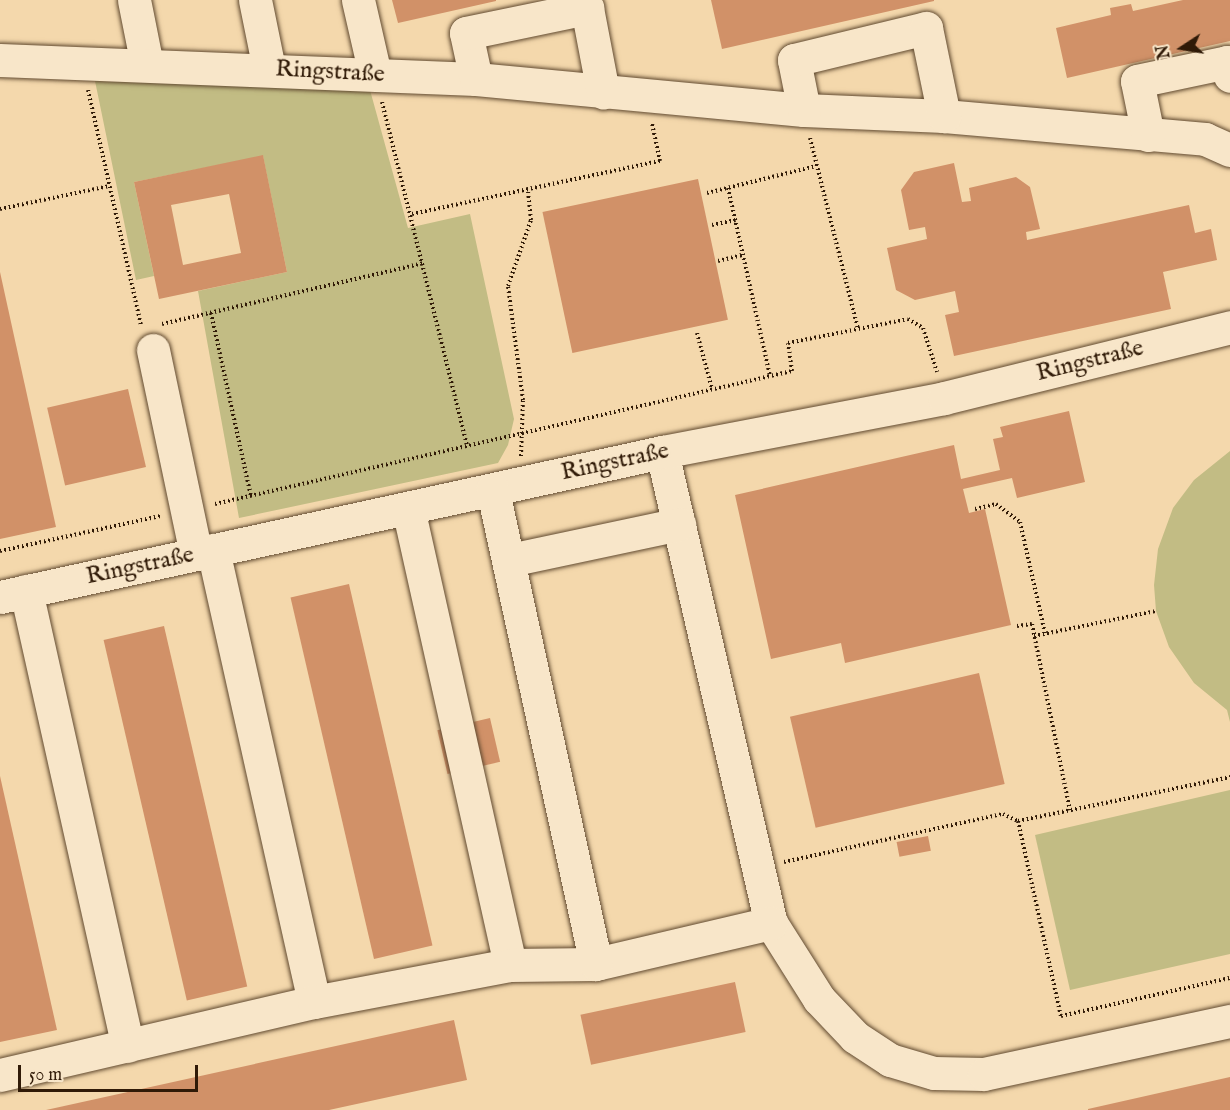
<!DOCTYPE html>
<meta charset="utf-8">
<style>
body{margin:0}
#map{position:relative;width:1230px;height:1110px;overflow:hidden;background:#f4d8ac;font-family:"IM FELL English",serif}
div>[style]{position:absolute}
.green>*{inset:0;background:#c2bc84}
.building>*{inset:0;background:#d19168;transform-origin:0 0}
.path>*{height:4px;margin-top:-2px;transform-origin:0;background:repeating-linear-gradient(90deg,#301a07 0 1.5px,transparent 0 4.5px)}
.roads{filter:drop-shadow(0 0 2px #614a30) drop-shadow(0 0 2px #614a30)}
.minor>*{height:33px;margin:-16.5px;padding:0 16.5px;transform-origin:16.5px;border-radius:16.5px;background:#f8e6c9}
span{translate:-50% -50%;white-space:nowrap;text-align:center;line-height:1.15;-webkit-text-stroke:4.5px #f8e6c9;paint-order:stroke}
.street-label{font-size:24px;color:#301a07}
.north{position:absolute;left:1152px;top:18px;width:60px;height:60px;-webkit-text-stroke:4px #f8e6c9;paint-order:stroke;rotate:258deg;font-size:16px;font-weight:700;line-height:24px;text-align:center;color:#301a07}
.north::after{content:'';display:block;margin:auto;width:21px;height:27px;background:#301a07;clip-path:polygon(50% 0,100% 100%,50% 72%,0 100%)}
.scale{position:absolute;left:18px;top:1065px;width:180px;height:27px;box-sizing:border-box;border:3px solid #301a07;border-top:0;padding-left:8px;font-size:18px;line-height:21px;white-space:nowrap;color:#301a07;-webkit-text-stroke:4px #f8e6c9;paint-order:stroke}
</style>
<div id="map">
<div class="green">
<i style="clip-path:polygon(95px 81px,370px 90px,408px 228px,470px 214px,514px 419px,508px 445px,498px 463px,239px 518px,198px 291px,287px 272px,263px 156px,134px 182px,154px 276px,136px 280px)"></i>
<i style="clip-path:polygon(1230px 451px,1230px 722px,1227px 710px,1194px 683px,1169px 647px,1156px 611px,1154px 585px,1158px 549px,1173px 508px,1194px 480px)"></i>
<i style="clip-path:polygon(1230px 790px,1230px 954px,1070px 990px,1035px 835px)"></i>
</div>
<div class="building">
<i style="clip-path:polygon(392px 0,496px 0,496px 1px,398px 23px)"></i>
<i style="clip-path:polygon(711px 0,934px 0,934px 1px,722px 49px)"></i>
<i style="clip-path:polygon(1183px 0,1230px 0,1230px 41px,1067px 78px,1056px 28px,1111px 15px,1110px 8px,1131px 4px,1133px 11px)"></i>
<i style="clip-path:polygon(evenodd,263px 155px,287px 272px,159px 299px,134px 182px,263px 155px,229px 194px,241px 253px,183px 265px,171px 205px,229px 194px)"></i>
<i style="clip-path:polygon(954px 163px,962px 202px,971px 201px,969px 188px,1016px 177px,1030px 187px,1040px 229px,1026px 232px,1027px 240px,1189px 205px,1195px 233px,1211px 229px,1217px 260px,1163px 272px,1171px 309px,954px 356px,945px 315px,959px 312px,955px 291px,915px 300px,896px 290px,887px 248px,927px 239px,925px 227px,909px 230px,901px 190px,914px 172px)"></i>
<i style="left:698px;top:179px;width:144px;height:159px;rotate:78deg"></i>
<i style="clip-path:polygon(0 272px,56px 527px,0 539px)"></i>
<i style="left:128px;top:389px;width:80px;height:83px;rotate:77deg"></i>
<i style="clip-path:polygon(1069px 411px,1085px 482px,1017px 498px,1012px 478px,963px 489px,969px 513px,985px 509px,1011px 625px,845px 663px,841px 643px,771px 659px,735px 495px,954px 445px,961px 479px,1000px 470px,993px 439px,1003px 437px,1000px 427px)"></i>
<i style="left:349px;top:584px;width:371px;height:60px;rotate:77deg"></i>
<i style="left:164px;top:626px;width:370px;height:62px;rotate:77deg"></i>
<i style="left:979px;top:673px;width:114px;height:194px;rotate:77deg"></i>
<i style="left:490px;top:718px;width:45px;height:54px;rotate:77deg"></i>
<i style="clip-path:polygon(0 776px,57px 1030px,0 1042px)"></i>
<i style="left:928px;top:836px;width:15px;height:32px;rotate:79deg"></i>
<i style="left:735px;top:982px;width:51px;height:158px;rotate:78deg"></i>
<i style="clip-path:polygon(454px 1020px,467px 1080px,329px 1110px,46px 1110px)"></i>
<i style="clip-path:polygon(1230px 1077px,1230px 1110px,1088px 1110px,1088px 1109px)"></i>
</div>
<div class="path">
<i style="left:88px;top:90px;width:242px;rotate:77.3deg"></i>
<i style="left:382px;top:102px;width:353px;rotate:76.1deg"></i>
<i style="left:810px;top:138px;width:197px;rotate:75.9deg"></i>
<i style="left:728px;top:188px;width:193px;rotate:77.4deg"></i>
<i style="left:707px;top:193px;width:112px;rotate:-13.9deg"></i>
<i style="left:0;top:209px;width:111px;rotate:-11.9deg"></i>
<i style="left:412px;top:214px;width:254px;rotate:-12.1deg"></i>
<i style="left:660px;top:161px;width:40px;rotate:-102deg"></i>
<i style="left:712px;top:225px;width:24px;rotate:-12deg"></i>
<i style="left:718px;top:261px;width:25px;rotate:-14deg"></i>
<i style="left:211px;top:313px;width:187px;rotate:77.7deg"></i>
<i style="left:162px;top:324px;width:269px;rotate:-13.1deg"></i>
<i style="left:697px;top:333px;width:58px;rotate:75deg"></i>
<i style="left:521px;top:456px;width:56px;rotate:-88deg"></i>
<i style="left:523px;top:400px;width:115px;rotate:-97.5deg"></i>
<i style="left:508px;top:286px;width:70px;rotate:-70.8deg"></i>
<i style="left:531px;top:220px;width:31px;rotate:-96deg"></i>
<i style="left:215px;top:504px;width:592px;rotate:-12.98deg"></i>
<i style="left:792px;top:371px;width:28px;rotate:-98deg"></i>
<i style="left:788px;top:343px;width:122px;rotate:-11.3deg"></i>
<i style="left:908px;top:319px;width:17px;rotate:31deg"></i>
<i style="left:923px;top:328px;width:46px;rotate:72.3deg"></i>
<i style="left:975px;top:509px;width:22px;rotate:-13deg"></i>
<i style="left:996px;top:504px;width:30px;rotate:37deg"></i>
<i style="left:1020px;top:522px;width:114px;rotate:77.3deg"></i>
<i style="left:0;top:551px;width:164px;rotate:-12.3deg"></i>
<i style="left:1017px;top:626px;width:15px;rotate:-8deg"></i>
<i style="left:1032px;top:624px;width:190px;rotate:78.5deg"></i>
<i style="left:1034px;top:636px;width:125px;rotate:-11.6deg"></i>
<i style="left:1018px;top:821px;width:217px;rotate:-11.7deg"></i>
<i style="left:784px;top:862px;width:224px;rotate:-12.4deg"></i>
<i style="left:1003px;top:814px;width:17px;rotate:25deg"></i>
<i style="left:1018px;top:821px;width:200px;rotate:77.6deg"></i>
<i style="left:1061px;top:1016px;width:173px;rotate:-12.7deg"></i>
</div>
<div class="roads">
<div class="minor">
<i style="left:134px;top:0;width:66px;rotate:78.7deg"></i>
<i style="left:255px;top:0;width:70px;rotate:78.5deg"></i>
<i style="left:358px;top:0;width:76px;rotate:77.1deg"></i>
<i style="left:0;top:60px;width:476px;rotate:2.3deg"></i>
<i style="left:476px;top:79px;width:329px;rotate:5.4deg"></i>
<i style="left:804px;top:110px;width:140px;rotate:2.5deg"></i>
<i style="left:944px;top:116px;width:262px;rotate:5deg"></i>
<i style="left:1205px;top:139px;width:27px;rotate:24deg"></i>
<i style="left:476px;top:79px;width:47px;rotate:-102.3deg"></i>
<i style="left:466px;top:33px;width:124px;rotate:-11.7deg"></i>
<i style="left:587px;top:8px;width:86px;rotate:79.2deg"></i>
<i style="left:804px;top:110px;width:51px;rotate:-101.3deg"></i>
<i style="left:794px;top:60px;width:136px;rotate:-13.6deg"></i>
<i style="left:926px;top:28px;width:90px;rotate:78.4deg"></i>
<i style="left:1148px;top:135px;width:55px;rotate:-101.5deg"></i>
<i style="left:1137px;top:81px;width:92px;rotate:-11.9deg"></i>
<i style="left:1227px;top:62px;width:14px;rotate:78deg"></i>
<i style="left:153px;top:350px;width:208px;rotate:78.1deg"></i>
<i style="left:662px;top:452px;width:483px;rotate:77deg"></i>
<i style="left:771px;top:923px;width:90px;rotate:57.7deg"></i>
<i style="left:819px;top:999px;width:52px;rotate:46.5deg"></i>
<i style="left:855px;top:1037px;width:42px;rotate:33.3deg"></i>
<i style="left:890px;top:1060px;width:46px;rotate:16.5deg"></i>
<i style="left:934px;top:1073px;width:50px;rotate:1.1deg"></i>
<i style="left:984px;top:1074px;width:252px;rotate:-12.2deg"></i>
<i style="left:408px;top:508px;width:468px;rotate:77.4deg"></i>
<i style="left:213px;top:550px;width:463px;rotate:77.4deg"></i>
<i style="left:510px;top:560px;width:173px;rotate:-12deg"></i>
<i style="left:26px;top:591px;width:466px;rotate:77.4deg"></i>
<i style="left:0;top:597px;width:678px;rotate:-12.35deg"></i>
<i style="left:662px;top:452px;width:287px;rotate:-10.8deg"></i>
<i style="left:944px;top:398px;width:295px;rotate:-13.9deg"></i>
<i style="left:596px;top:964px;width:180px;rotate:-13.2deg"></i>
<i style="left:0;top:1075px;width:322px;rotate:-13.1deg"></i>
<i style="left:314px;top:1002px;width:199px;rotate:-10.7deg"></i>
<i style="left:510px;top:965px;width:86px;rotate:-0.7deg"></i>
<i style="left:596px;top:964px;width:486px;rotate:-102.3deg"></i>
</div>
</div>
<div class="street-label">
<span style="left:330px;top:72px;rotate:3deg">Ringstraße</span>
<span style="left:1090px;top:361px;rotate:-14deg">Ringstraße</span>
<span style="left:615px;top:462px;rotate:-12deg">Ringstraße</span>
<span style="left:140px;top:566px;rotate:-12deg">Ringstraße</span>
</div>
<div class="north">N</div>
<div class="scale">50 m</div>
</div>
